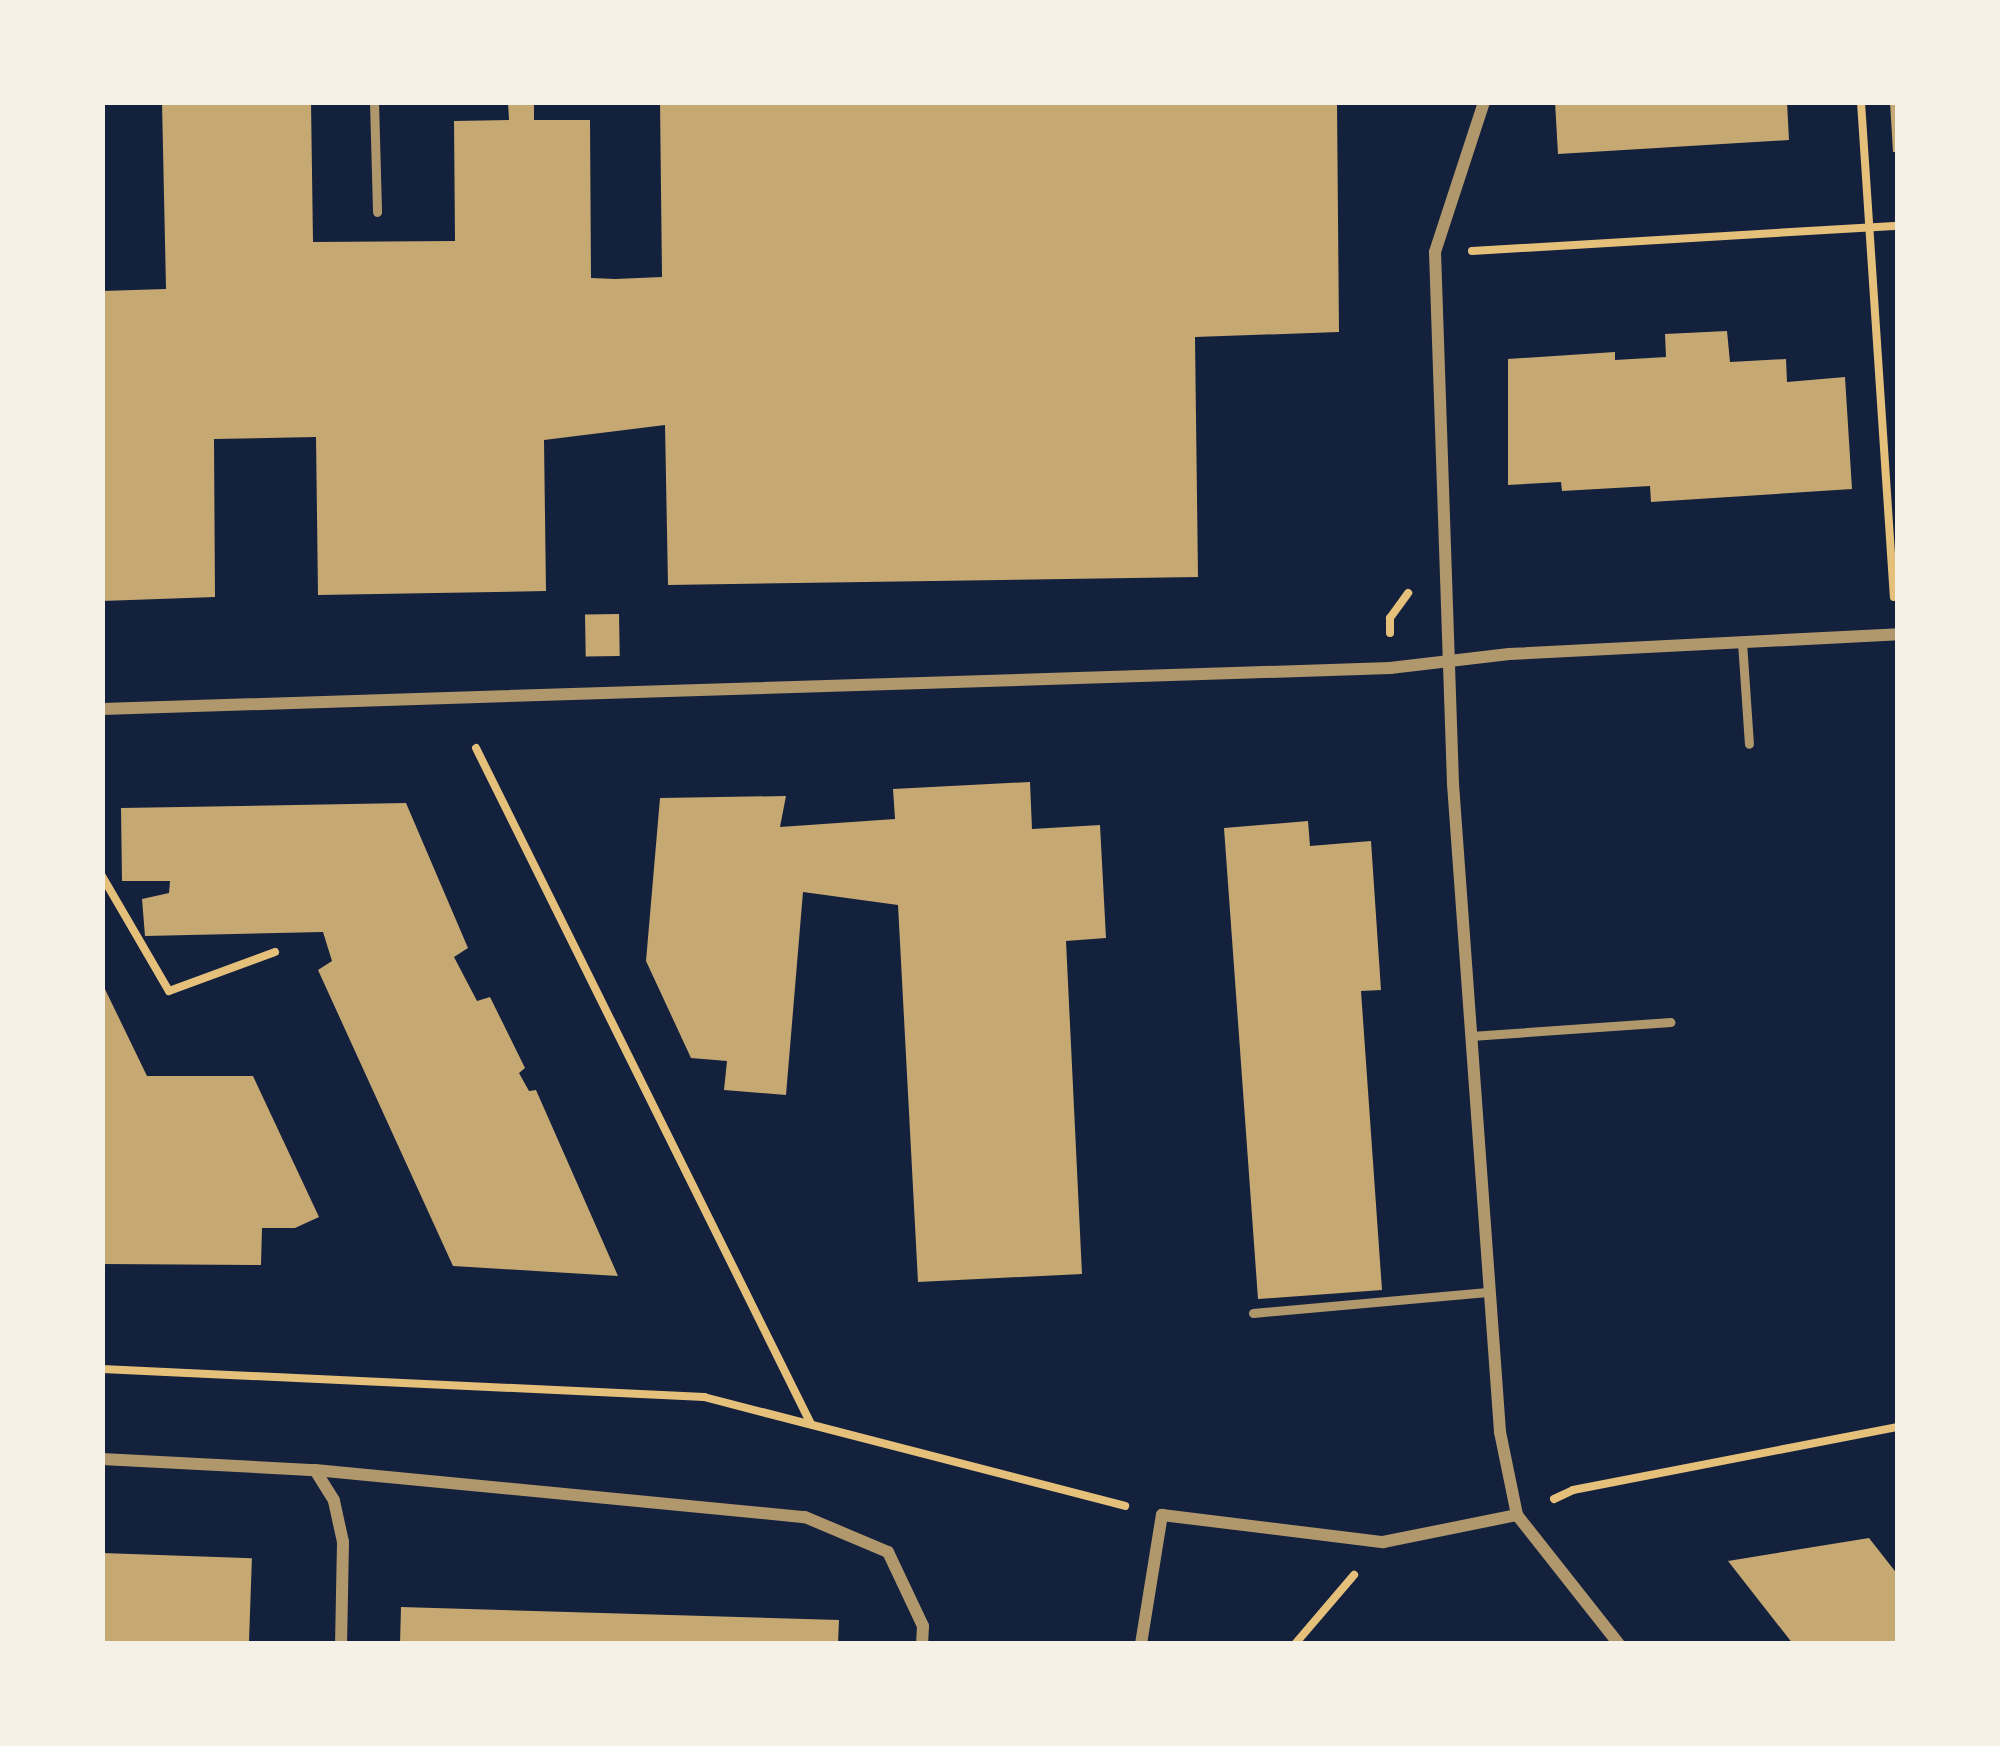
<!DOCTYPE html>
<style>
body{margin:0}
#map{position:relative;width:2000px;height:1746px;overflow:hidden;background:#14213d;font-family:Lora,serif}
div>[style]{position:absolute}
.building>*{inset:0;background:#c6a872;transform-origin:0 0}
.path>*{height:8px;margin:-4px;padding:0 4px;transform-origin:4px;border-radius:4px;background:#e5c07b}
.service>*{height:9px;margin:-4.5px;padding:0 4.5px;transform-origin:4.5px;border-radius:4.5px;background:#b1986c}
.minor>*{height:12px;margin:-6px;padding:0 6px;transform-origin:6px;border-radius:6px;background:#b1986c}
span{translate:-50% -50%;white-space:nowrap;text-align:center;line-height:1.15;-webkit-text-stroke:9px #f6f1e7;paint-order:stroke}
.frame{position:absolute;inset:0;border:105px solid #f6f1e7;pointer-events:none}
</style>
<div id="map">
<div class="building">
<i style="clip-path:polygon(162px 102px,311px 102px,313px 242px,455px 241px,454px 121px,509px 120px,508px 102px,534px 102px,534px 120px,590px 120px,591px 278px,615px 279px,662px 277px,660px 102px,1337px 102px,1339px 332px,1195px 337px,1198px 577px,668px 585px,665px 425px,544px 440px,546px 591px,318px 595px,316px 437px,214px 439px,215px 597px,102px 601px,102px 291px,166px 289px)"></i>
<i style="clip-path:polygon(1555px 102px,1787px 102px,1789px 140px,1558px 154px)"></i>
<i style="clip-path:polygon(1890px 102px,1898px 102px,1898px 152px,1893px 152px)"></i>
<i style="clip-path:polygon(1727px 331px,1730px 362px,1786px 359px,1787px 382px,1845px 377px,1852px 489px,1651px 502px,1650px 486px,1562px 491px,1561px 482px,1508px 485px,1508px 359px,1615px 352px,1615px 360px,1666px 357px,1665px 334px)"></i>
<i style="left:619px;top:614px;width:42px;height:34px;rotate:89deg"></i>
<i style="clip-path:polygon(1030px 782px,1032px 829px,1100px 825px,1106px 938px,1066px 941px,1082px 1274px,918px 1282px,898px 905px,803px 892px,786px 1095px,724px 1090px,727px 1061px,691px 1058px,646px 961px,660px 798px,786px 796px,780px 827px,895px 819px,893px 789px)"></i>
<i style="clip-path:polygon(406px 803px,468px 948px,454px 957px,477px 1001px,490px 997px,525px 1068px,519px 1073px,529px 1091px,536px 1090px,618px 1276px,453px 1266px,318px 970px,332px 961px,323px 932px,145px 936px,142px 899px,169px 893px,170px 881px,122px 881px,121px 808px)"></i>
<i style="clip-path:polygon(1308px 821px,1310px 846px,1371px 841px,1381px 990px,1361px 991px,1382px 1290px,1258px 1299px,1224px 828px)"></i>
<i style="clip-path:polygon(102px 983px,147px 1076px,253px 1076px,319px 1217px,295px 1228px,262px 1228px,261px 1265px,102px 1264px)"></i>
<i style="clip-path:polygon(1869px 1538px,1898px 1575px,1898px 1644px,1793px 1644px,1728px 1561px)"></i>
<i style="left:102px;top:1553px;width:150px;height:91px;rotate:2deg"></i>
<i style="clip-path:polygon(401px 1607px,839px 1620px,838px 1644px,400px 1644px)"></i>
</div>
<div class="path">
<i style="left:1861px;top:102px;width:496px;rotate:86.2deg"></i>
<i style="left:1472px;top:251px;width:427px;rotate:-3.4deg"></i>
<i style="left:1390px;top:633px;width:15px;rotate:-90deg"></i>
<i style="left:1390px;top:618px;width:31px;rotate:-54deg"></i>
<i style="left:476px;top:748px;width:754px;rotate:63.64deg"></i>
<i style="left:102px;top:876px;width:133px;rotate:59.8deg"></i>
<i style="left:169px;top:991px;width:113px;rotate:-20.2deg"></i>
<i style="left:102px;top:1369px;width:603px;rotate:2.66deg"></i>
<i style="left:704px;top:1397px;width:435px;rotate:14.5deg"></i>
<i style="left:1554px;top:1499px;width:21px;rotate:-25deg"></i>
<i style="left:1573px;top:1490px;width:331px;rotate:-11deg"></i>
<i style="left:1295px;top:1644px;width:91px;rotate:-49.5deg"></i>
</div>
<div class="service">
<i style="left:374px;top:102px;width:110px;rotate:88.4deg"></i>
<i style="left:1742px;top:642px;width:102px;rotate:86.1deg"></i>
<i style="left:1471px;top:1036px;width:200px;rotate:-4deg"></i>
<i style="left:1253px;top:1313px;width:238px;rotate:-5.1deg"></i>
</div>
<div class="minor">
<i style="left:1484px;top:102px;width:158px;rotate:108.1deg"></i>
<i style="left:1435px;top:252px;width:532px;rotate:88.06deg"></i>
<i style="left:1453px;top:784px;width:650px;rotate:85.85deg"></i>
<i style="left:1500px;top:1432px;width:85px;rotate:78.4deg"></i>
<i style="left:1517px;top:1515px;width:164px;rotate:51.7deg"></i>
<i style="left:102px;top:709px;width:1289px;rotate:-1.82deg"></i>
<i style="left:1390px;top:668px;width:120px;rotate:-6.7deg"></i>
<i style="left:1509px;top:654px;width:390px;rotate:-2.9deg"></i>
<i style="left:102px;top:1459px;width:213px;rotate:3deg"></i>
<i style="left:315px;top:1470px;width:36px;rotate:58deg"></i>
<i style="left:334px;top:1501px;width:42px;rotate:77.6deg"></i>
<i style="left:343px;top:1542px;width:102px;rotate:91.1deg"></i>
<i style="left:315px;top:1470px;width:492px;rotate:5.5deg"></i>
<i style="left:805px;top:1517px;width:90px;rotate:22.9deg"></i>
<i style="left:888px;top:1552px;width:82px;rotate:64.7deg"></i>
<i style="left:923px;top:1626px;width:18px;rotate:93deg"></i>
<i style="left:1141px;top:1644px;width:131px;rotate:-80.8deg"></i>
<i style="left:1162px;top:1515px;width:223px;rotate:7deg"></i>
<i style="left:1383px;top:1542px;width:137px;rotate:-11.4deg"></i>
</div>
<div class="frame"></div>
</div>
